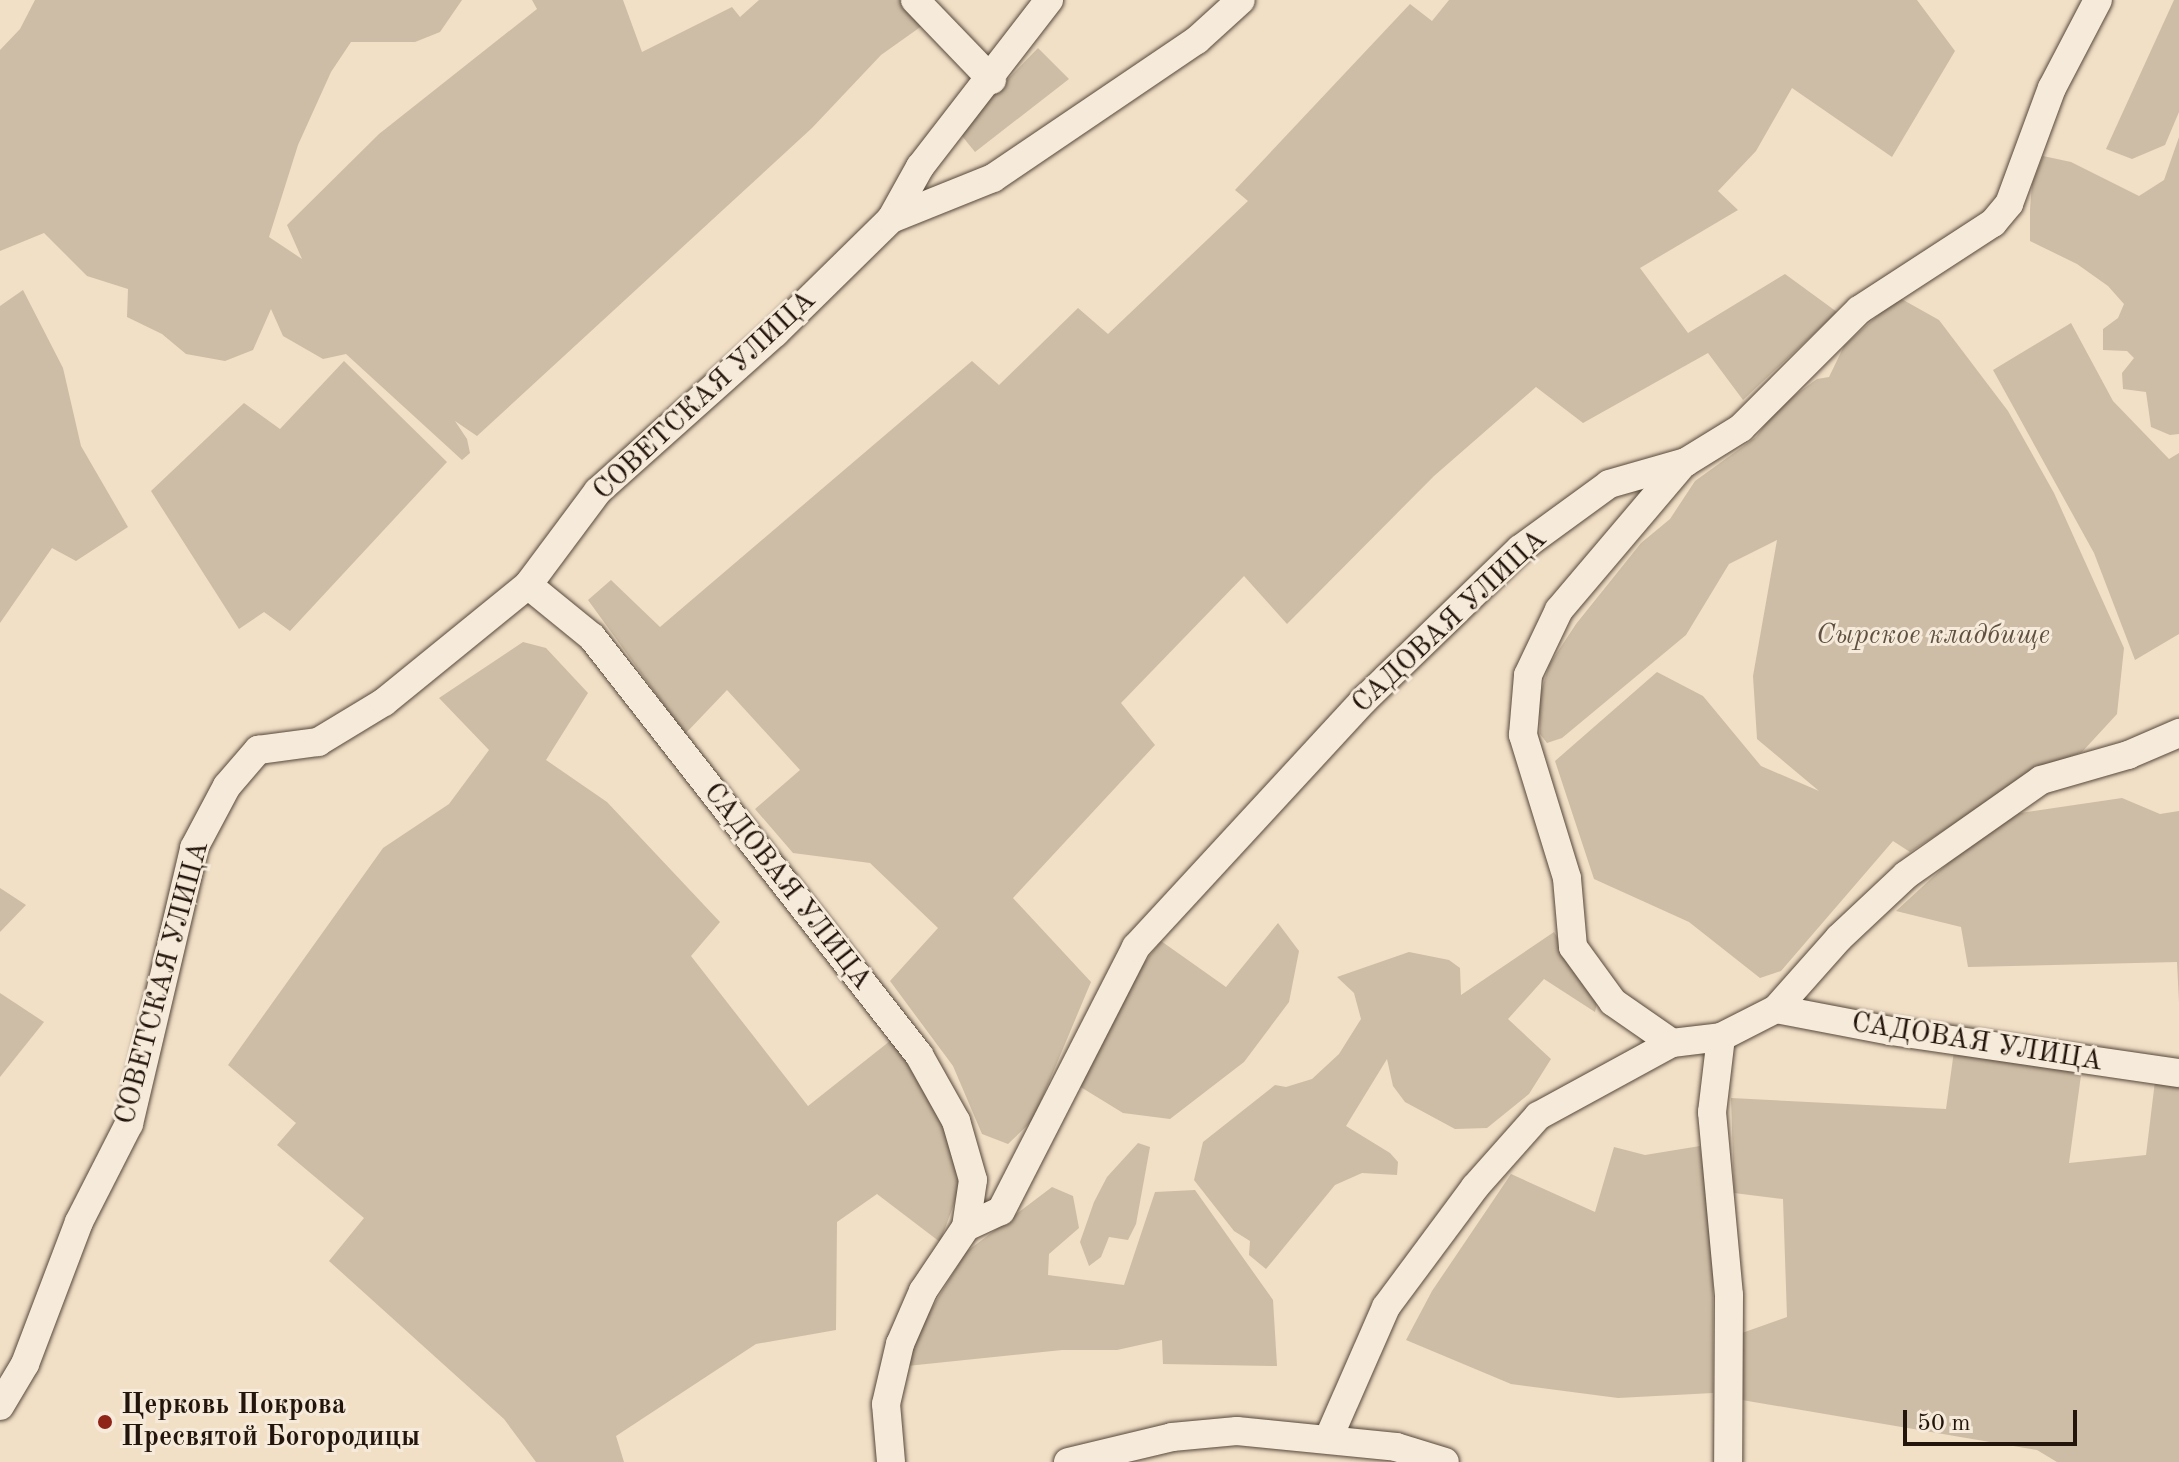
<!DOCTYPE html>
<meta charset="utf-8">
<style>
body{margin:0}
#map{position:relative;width:2179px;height:1462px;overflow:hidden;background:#f1dfc6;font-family:"Old Standard TT",serif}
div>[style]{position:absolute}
.green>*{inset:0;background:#cebda6}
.roads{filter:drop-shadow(0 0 2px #56483a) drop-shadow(0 0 2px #56483a)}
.street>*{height:28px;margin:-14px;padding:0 14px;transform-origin:14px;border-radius:14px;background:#f6eada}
.dots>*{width:22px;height:22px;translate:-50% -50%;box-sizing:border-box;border:4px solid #f6eada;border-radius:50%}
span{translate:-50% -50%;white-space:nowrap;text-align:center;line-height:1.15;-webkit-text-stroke:6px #f6eada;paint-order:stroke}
.street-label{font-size:28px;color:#23150b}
.park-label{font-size:28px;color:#5f5041;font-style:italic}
.poi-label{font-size:28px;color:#23150b;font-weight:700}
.left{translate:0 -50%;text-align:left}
.scale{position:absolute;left:1903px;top:1410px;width:174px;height:36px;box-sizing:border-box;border:4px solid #23150b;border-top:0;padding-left:10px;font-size:24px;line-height:28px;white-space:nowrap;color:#23150b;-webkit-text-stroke:6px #f6eada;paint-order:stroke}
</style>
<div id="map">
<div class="green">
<i style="clip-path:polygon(35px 0,462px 0,440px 32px,415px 42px,351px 42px,331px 72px,298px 145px,269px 237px,302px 259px,287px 225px,379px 134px,537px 9px,532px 0,623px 0,642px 52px,732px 7px,740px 17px,759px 0,905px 0,926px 23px,881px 55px,812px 128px,477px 436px,455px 421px,467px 439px,470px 453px,462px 460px,346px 354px,323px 359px,283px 336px,271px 309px,253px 350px,225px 361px,186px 354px,162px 334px,127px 317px,128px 289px,87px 276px,44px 233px,0 251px,0 50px,20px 29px)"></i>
<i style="clip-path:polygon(1449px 0,1917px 0,1955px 51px,1892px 157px,1792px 88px,1756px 151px,1718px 191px,1738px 210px,1640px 268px,1688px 333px,1785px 274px,1837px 312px,1743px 400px,1708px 353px,1583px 423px,1536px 387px,1434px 476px,1287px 624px,1244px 576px,1121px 703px,1155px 745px,1013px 898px,1091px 982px,1033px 1120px,1008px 1144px,982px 1134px,953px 1066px,890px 981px,938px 928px,870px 863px,793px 853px,755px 809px,800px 770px,727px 690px,685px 734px,588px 600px,611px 580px,660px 627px,972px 361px,999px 385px,1078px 308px,1108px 334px,1248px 201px,1235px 190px,1410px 4px,1432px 21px)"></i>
<i style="clip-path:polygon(2174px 0,2179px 0,2179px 112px,2165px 145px,2132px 159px,2106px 149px)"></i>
<i style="clip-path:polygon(1038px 48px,1069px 79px,975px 152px,958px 131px)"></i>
<i style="clip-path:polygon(2179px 137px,2179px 434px,2170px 435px,2151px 427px,2146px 392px,2123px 389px,2122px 373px,2134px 358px,2127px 351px,2103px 350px,2103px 329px,2118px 318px,2124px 304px,2108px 286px,2077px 264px,2030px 241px,2030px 209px,2032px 184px,2043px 156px,2071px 162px,2139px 196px,2164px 180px)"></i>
<i style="clip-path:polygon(23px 290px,63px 368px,81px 446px,128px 527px,76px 561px,52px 548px,0 623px,0 306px)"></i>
<i style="clip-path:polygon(1898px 297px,1939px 320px,2008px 411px,2054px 493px,2124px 648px,2117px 714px,2082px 752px,2042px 768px,1910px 852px,1893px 841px,1781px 971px,1760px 978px,1689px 922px,1594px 879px,1555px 761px,1657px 672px,1703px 696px,1761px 766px,1819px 791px,1757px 739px,1753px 676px,1777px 540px,1729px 564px,1686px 635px,1562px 738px,1547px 743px,1540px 734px,1539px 699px,1549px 665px,1576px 624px,1641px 543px,1670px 519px,1695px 481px,1756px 437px,1776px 409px,1817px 379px,1829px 377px,1844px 346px)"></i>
<i style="clip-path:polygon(2071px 323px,2113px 401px,2169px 459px,2179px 453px,2179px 634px,2135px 660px,2094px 553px,1993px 370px)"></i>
<i style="clip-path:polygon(344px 361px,447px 462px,290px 631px,264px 612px,239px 629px,151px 491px,244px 403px,280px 429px)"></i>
<i style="clip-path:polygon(523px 642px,546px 648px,588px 693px,546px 760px,607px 802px,720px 922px,691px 956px,808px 1106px,895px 1037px,937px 1098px,962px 1182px,940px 1242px,877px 1194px,837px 1222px,836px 1330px,756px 1344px,616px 1436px,624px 1462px,536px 1462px,504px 1419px,329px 1261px,364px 1218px,277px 1145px,296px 1123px,228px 1065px,383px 848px,449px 804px,489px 750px,439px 698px)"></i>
<i style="clip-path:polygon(2122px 798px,2160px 814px,2179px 811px,2179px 1003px,2177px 962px,1968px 967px,1961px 927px,1896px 911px,1999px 816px)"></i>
<i style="clip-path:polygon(0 888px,26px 905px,0 932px)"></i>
<i style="clip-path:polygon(1278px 923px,1299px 951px,1289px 1002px,1244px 1062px,1170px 1119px,1123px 1113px,1079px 1086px,1132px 979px,1161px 941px,1226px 987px)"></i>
<i style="clip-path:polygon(1554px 932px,1597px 1003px,1595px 1012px,1544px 979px,1508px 1019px,1551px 1059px,1529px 1094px,1487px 1128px,1455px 1129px,1405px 1102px,1393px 1086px,1387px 1059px,1346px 1126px,1390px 1153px,1398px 1162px,1397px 1175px,1362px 1173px,1335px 1185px,1266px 1269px,1249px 1255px,1250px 1241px,1234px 1231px,1194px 1180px,1203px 1142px,1275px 1085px,1286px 1087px,1312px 1079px,1339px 1054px,1361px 1019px,1354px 993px,1337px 977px,1409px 952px,1449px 960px,1460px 968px,1461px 995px)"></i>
<i style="clip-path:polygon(0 993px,44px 1022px,0 1077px)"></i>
<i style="clip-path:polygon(1954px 1051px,2082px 1068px,2069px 1163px,2146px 1155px,2155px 1081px,2179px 1084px,2179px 1462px,2057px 1462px,2037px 1450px,1742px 1400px,1742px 1333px,1787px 1317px,1783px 1199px,1734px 1193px,1731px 1098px,1946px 1109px)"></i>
<i style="clip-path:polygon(1138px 1143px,1150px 1147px,1136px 1224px,1128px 1240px,1109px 1237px,1101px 1257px,1089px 1266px,1080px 1242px,1094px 1202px,1107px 1177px)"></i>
<i style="clip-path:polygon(1700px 1146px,1713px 1244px,1713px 1393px,1618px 1398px,1511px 1384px,1406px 1340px,1432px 1291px,1511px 1174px,1595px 1212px,1614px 1147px,1645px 1155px)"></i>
<i style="clip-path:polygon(1052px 1187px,1073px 1196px,1079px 1228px,1049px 1254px,1048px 1275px,1124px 1285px,1155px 1192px,1195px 1190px,1273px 1300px,1277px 1366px,1163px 1364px,1162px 1340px,1117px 1350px,1062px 1350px,907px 1366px,916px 1334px,966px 1252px)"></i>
</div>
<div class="roads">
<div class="street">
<i style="left:915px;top:0;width:111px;rotate:46.1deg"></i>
<i style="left:891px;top:219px;width:60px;rotate:-60.9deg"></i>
<i style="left:920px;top:167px;width:211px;rotate:-52.3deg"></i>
<i style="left:528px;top:585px;width:82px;rotate:39.1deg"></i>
<i style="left:592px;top:637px;width:531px;rotate:51.96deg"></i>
<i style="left:919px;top:1055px;width:76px;rotate:60.7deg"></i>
<i style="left:956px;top:1121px;width:61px;rotate:73.9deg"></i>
<i style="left:973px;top:1180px;width:48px;rotate:98.5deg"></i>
<i style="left:1776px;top:1009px;width:117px;rotate:10.8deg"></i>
<i style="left:1891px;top:1031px;width:291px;rotate:8.3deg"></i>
<i style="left:1721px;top:1037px;width:76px;rotate:96.8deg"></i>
<i style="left:1712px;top:1112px;width:184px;rotate:84.7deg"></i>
<i style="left:1729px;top:1295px;width:167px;rotate:90.3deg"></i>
<i style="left:1672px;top:1043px;width:72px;rotate:-145.2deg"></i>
<i style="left:1613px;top:1002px;width:68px;rotate:-126deg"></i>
<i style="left:1573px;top:947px;width:69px;rotate:-95deg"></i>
<i style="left:1567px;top:878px;width:150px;rotate:-107.1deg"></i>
<i style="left:1523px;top:735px;width:60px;rotate:-85.2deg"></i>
<i style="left:1528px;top:675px;width:72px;rotate:-64.5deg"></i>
<i style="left:1559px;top:610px;width:192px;rotate:-49.7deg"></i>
<i style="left:0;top:1406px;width:49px;rotate:-59.2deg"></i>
<i style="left:25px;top:1364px;width:152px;rotate:-69.2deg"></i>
<i style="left:79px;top:1222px;width:110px;rotate:-63deg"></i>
<i style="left:129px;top:1124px;width:284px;rotate:-76.7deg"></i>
<i style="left:194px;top:848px;width:70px;rotate:-62deg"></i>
<i style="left:227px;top:786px;width:48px;rotate:-49.3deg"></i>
<i style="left:258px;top:750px;width:61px;rotate:-7.6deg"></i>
<i style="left:318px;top:742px;width:77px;rotate:-31.2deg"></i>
<i style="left:384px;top:702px;width:186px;rotate:-39.1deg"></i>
<i style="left:528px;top:585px;width:117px;rotate:-53.3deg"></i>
<i style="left:598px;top:491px;width:237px;rotate:-41.8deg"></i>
<i style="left:775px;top:333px;width:163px;rotate:-44.5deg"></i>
<i style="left:891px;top:219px;width:110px;rotate:-21.9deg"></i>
<i style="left:993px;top:178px;width:246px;rotate:-34.1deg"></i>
<i style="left:1197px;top:40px;width:59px;rotate:-42.3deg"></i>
<i style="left:1329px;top:1437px;width:142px;rotate:-66.3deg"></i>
<i style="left:1386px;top:1307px;width:149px;rotate:-53.4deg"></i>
<i style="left:1475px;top:1187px;width:95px;rotate:-48.4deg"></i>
<i style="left:1538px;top:1116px;width:153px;rotate:-28.6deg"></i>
<i style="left:1672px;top:1043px;width:49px;rotate:-7deg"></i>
<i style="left:1721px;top:1037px;width:62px;rotate:-27deg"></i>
<i style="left:1776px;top:1009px;width:95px;rotate:-48.4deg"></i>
<i style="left:1839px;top:938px;width:92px;rotate:-43.2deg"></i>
<i style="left:1906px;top:875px;width:165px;rotate:-35.1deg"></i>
<i style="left:2041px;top:780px;width:91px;rotate:-16deg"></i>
<i style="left:2128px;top:755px;width:56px;rotate:-23.3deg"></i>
<i style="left:891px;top:1462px;width:58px;rotate:-94.9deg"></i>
<i style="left:886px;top:1404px;width:62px;rotate:-76.9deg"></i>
<i style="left:900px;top:1344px;width:58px;rotate:-66.5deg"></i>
<i style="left:923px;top:1291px;width:77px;rotate:-56.1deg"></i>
<i style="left:966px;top:1227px;width:38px;rotate:-25deg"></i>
<i style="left:1001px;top:1211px;width:297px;rotate:-62.9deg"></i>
<i style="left:1136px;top:947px;width:336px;rotate:-47.3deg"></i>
<i style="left:1364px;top:700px;width:217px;rotate:-44.1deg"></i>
<i style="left:1520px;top:549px;width:110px;rotate:-36.1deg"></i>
<i style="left:1609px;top:484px;width:80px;rotate:-15.9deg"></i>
<i style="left:1686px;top:462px;width:65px;rotate:-31.7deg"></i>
<i style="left:1741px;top:428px;width:167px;rotate:-45deg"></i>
<i style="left:1859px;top:310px;width:160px;rotate:-33deg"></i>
<i style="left:1993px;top:223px;width:25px;rotate:-50deg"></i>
<i style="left:2009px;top:204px;width:124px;rotate:-69.7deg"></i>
<i style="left:2052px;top:88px;width:99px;rotate:-62.4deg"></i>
<i style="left:1068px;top:1462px;width:107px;rotate:-13.5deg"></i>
<i style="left:1172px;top:1437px;width:65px;rotate:-5.3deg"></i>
<i style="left:1237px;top:1431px;width:160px;rotate:5.7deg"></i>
<i style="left:1396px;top:1447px;width:51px;rotate:17deg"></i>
</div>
</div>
<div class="dots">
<i style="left:105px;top:1422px;background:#8f2418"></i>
</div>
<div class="street-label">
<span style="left:705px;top:396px;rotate:-43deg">СОВЕТСКАЯ УЛИЦА</span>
<span style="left:1450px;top:622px;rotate:-43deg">САДОВАЯ УЛИЦА</span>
<span style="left:787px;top:887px;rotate:52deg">САДОВАЯ УЛИЦА</span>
<span style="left:163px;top:983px;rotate:-75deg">СОВЕТСКАЯ УЛИЦА</span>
<span style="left:1977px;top:1043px;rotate:9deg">САДОВАЯ УЛИЦА</span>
</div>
<div class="park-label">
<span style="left:1933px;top:636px">Сырское кладбище</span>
</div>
<div class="poi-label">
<span class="left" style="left:121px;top:1422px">Церковь Покрова<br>Пресвятой Богородицы</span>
</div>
<div class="scale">50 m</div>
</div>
